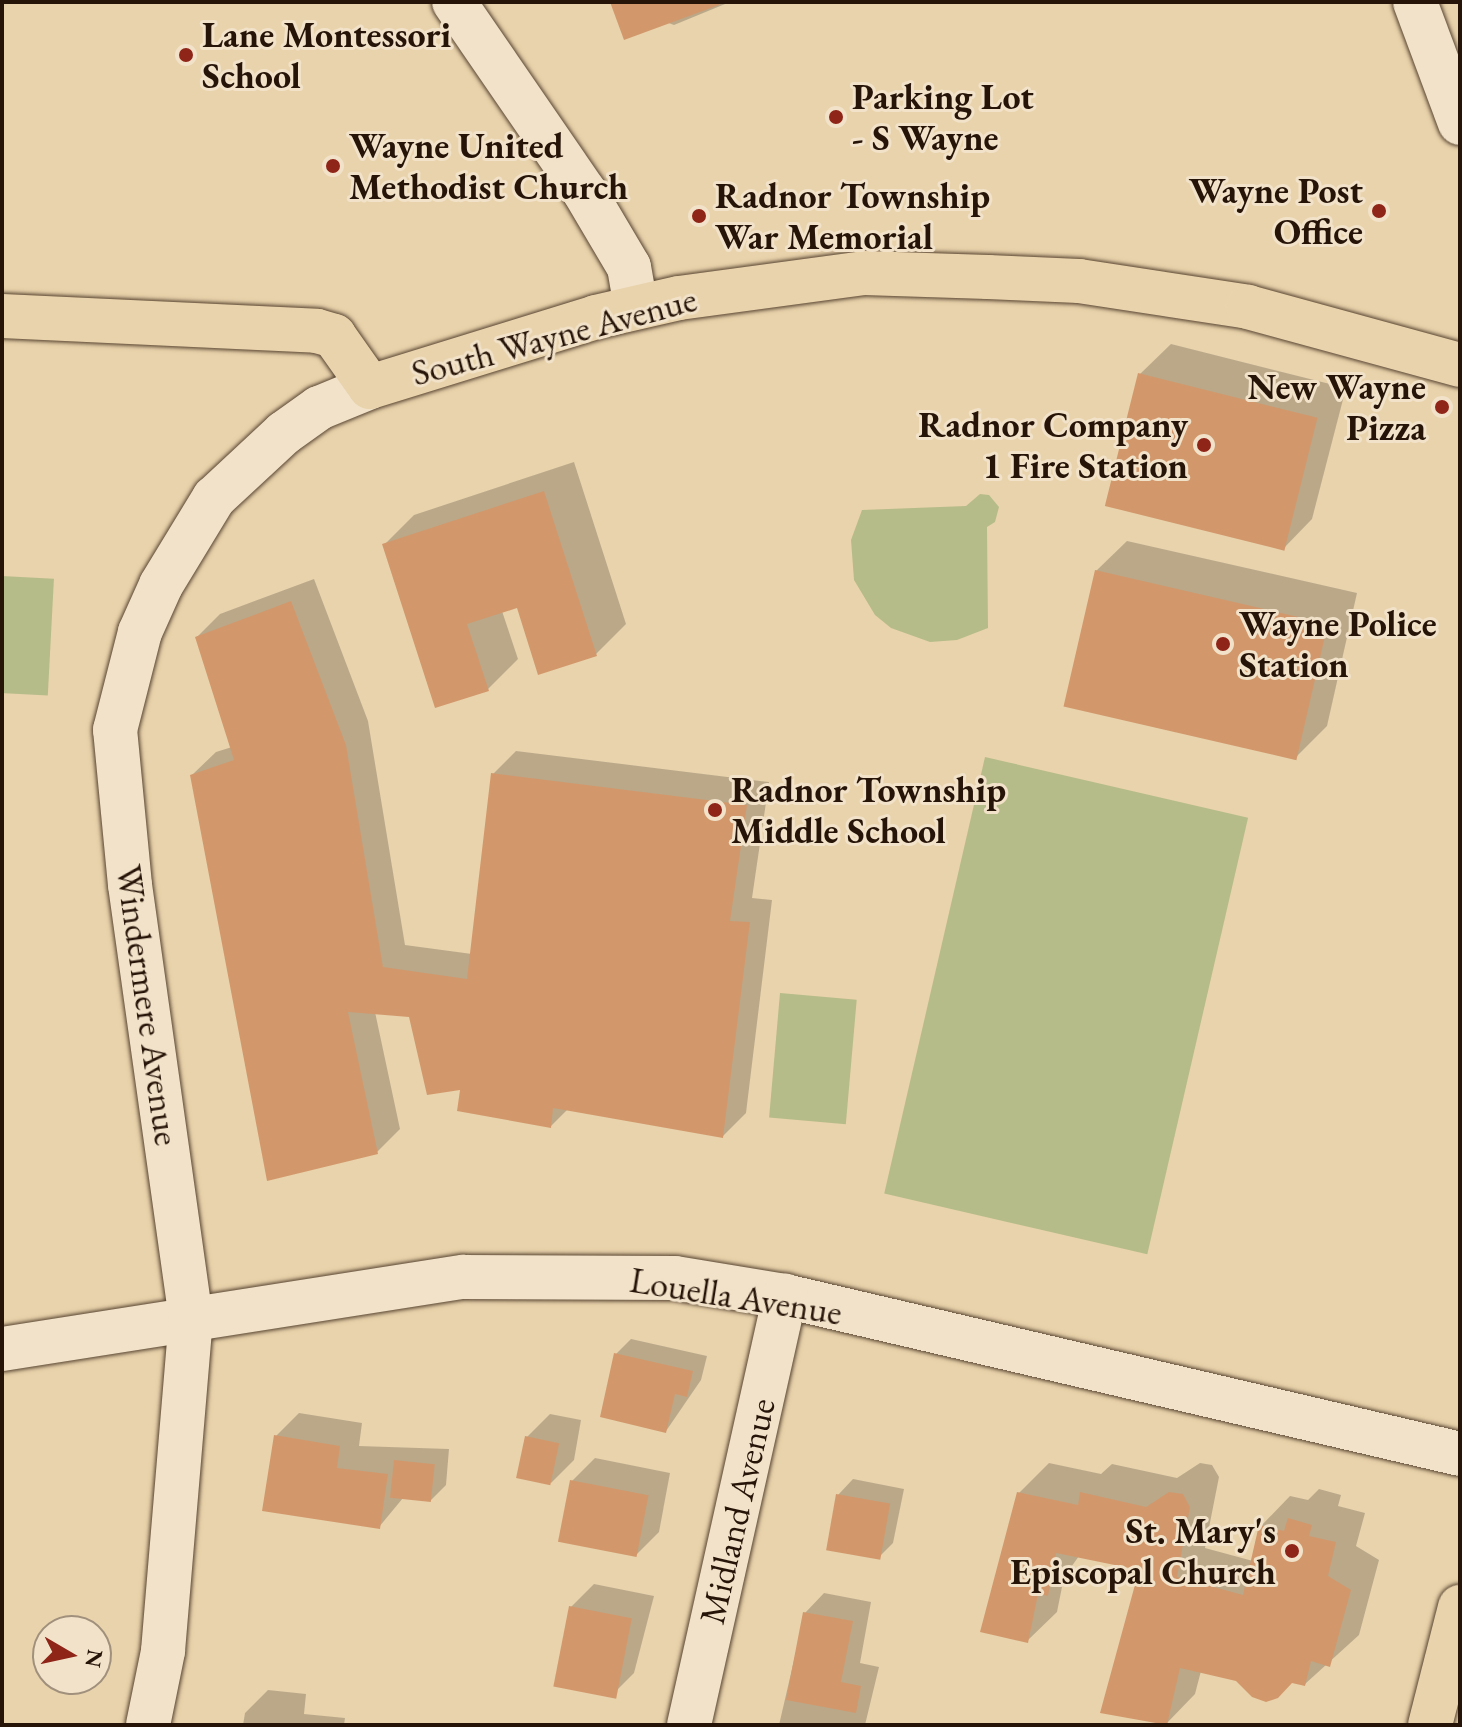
<!DOCTYPE html>
<style>
body{margin:0}
#map{position:relative;width:1462px;height:1727px;overflow:hidden;background:#e9d3ac;font-family:"EB Garamond",serif}
div>[style]{position:absolute}
.green>*{inset:0;background:#b6bc89;transform-origin:0 0}
.shadow>*{inset:0;background:#0003}
.building>*{inset:0;background:#d2986c;transform-origin:0 0}
.roads{filter:drop-shadow(0 0 2px #584431) drop-shadow(0 0 2px #584431)}
.minor>*{height:44px;margin:-22px;padding:0 22px;transform-origin:22px;border-radius:22px;background:#f1e2c9}
.major>*{height:44px;margin:-22px;padding:0 22px;transform-origin:22px;border-radius:22px;background:#e9d3ac}
.highway>*{height:44px;margin:-22px;padding:0 22px;transform-origin:22px;border-radius:22px;background:#e9d3ac}
.dots>*{width:22px;height:22px;translate:-50% -50%;box-sizing:border-box;border:4px solid #f1e2c9;border-radius:50%}
span{translate:-50% -50%;white-space:nowrap;text-align:center;line-height:1.15;-webkit-text-stroke:6px #f1e2c9;paint-order:stroke}
.poi-label{font-size:36px;color:#271408;font-weight:700}
.left{translate:0 -50%;text-align:left}
.right{translate:-100% -50%;text-align:right}
.street-label{font-size:36px;color:#271408}
.frame{position:absolute;inset:0;border:4px solid #271408;pointer-events:none}
.north{position:absolute;left:32px;top:1615px;width:80px;height:80px;box-sizing:border-box;background:#f1e2c9;border:2px solid #a0907c;border-radius:50%;rotate:99deg;font-size:22px;font-weight:700;line-height:32px;text-align:center;color:#271408}
.north::after{content:'';display:block;margin:auto;width:28px;height:36px;background:#8f2418;clip-path:polygon(50% 0,100% 100%,50% 72%,0 100%)}
</style>
<div id="map">
<div class="green">
<i style="clip-path:polygon(980px 494px,989px 495px,999px 507px,995px 522px,987px 527px,988px 628px,957px 640px,930px 642px,891px 628px,875px 615px,854px 580px,851px 540px,862px 510px,966px 506px)"></i>
<i style="left:2px;top:576px;width:52px;height:117px;rotate:3deg"></i>
<i style="left:985px;top:757px;width:270px;height:448px;rotate:13deg"></i>
<i style="left:780px;top:993px;width:77px;height:125px;rotate:5deg"></i>
</div>
<div class="shadow">
<i style="clip-path:polygon(612px 2px,730px 2px,674px 25px)"></i>
<i style="clip-path:polygon(1171px 344px,1346px 388px,1312px 519px,1282px 550px,1140px 374px)"></i>
<i style="clip-path:polygon(574px 462px,626px 624px,596px 654px,518px 606px,502px 611px,518px 659px,488px 689px,384px 545px,414px 515px)"></i>
<i style="clip-path:polygon(1127px 541px,1357px 593px,1327px 726px,1297px 756px,1096px 571px)"></i>
<i style="clip-path:polygon(314px 579px,368px 721px,405px 945px,472px 954px,493px 774px,516px 751px,769px 782px,752px 898px,772px 900px,746px 1113px,723px 1136px,568px 1109px,551px 1126px,463px 1088px,411px 1015px,375px 1012px,400px 1129px,377px 1152px,192px 775px,216px 752px,232px 747px,197px 637px,220px 614px)"></i>
<i style="clip-path:polygon(631px 1339px,707px 1356px,701px 1380px,666px 1431px,616px 1354px)"></i>
<i style="clip-path:polygon(299px 1413px,362px 1423px,359px 1446px,449px 1449px,446px 1485px,431px 1500px,403px 1498px,379px 1527px,276px 1436px)"></i>
<i style="clip-path:polygon(550px 1414px,581px 1420px,574px 1460px,551px 1483px,527px 1437px)"></i>
<i style="clip-path:polygon(595px 1458px,670px 1473px,659px 1532px,636px 1555px,572px 1481px)"></i>
<i style="clip-path:polygon(1049px 1463px,1101px 1474px,1112px 1464px,1177px 1478px,1200px 1463px,1212px 1465px,1219px 1477px,1205px 1548px,1253px 1561px,1261px 1526px,1290px 1496px,1308px 1500px,1319px 1489px,1341px 1495px,1338px 1506px,1365px 1513px,1356px 1546px,1379px 1560px,1359px 1635px,1305px 1684px,1201px 1671px,1195px 1694px,1166px 1724px,1142px 1569px,1079px 1556px,1064px 1577px,1057px 1612px,1027px 1641px,1019px 1493px)"></i>
<i style="clip-path:polygon(853px 1479px,904px 1489px,893px 1543px,877px 1559px,838px 1495px)"></i>
<i style="clip-path:polygon(594px 1584px,654px 1596px,634px 1673px,611px 1696px,571px 1607px)"></i>
<i style="clip-path:polygon(824px 1593px,871px 1602px,860px 1663px,879px 1667px,865px 1725px,779px 1725px,805px 1613px)"></i>
<i style="clip-path:polygon(268px 1690px,306px 1694px,304px 1714px,345px 1718px,344px 1725px,243px 1725px,245px 1713px)"></i>
</div>
<div class="building">
<i style="clip-path:polygon(610px 2px,719px 2px,719px 5px,624px 40px)"></i>
<i style="left:1138px;top:373px;width:185px;height:137px;rotate:14deg"></i>
<i style="clip-path:polygon(544px 491px,597px 656px,538px 675px,517px 608px,467px 624px,489px 691px,435px 708px,382px 544px)"></i>
<i style="left:1095px;top:570px;width:239px;height:140px;rotate:13deg"></i>
<i style="clip-path:polygon(291px 601px,346px 745px,383px 967px,467px 979px,491px 773px,747px 805px,730px 921px,750px 922px,723px 1138px,553px 1108px,551px 1128px,457px 1111px,460px 1090px,427px 1095px,409px 1017px,348px 1012px,378px 1154px,267px 1181px,190px 775px,234px 760px,195px 637px)"></i>
<i style="clip-path:polygon(614px 1353px,693px 1371px,687px 1397px,675px 1394px,666px 1433px,600px 1417px)"></i>
<i style="clip-path:polygon(274px 1435px,340px 1446px,337px 1468px,388px 1474px,380px 1529px,262px 1511px)"></i>
<i style="left:525px;top:1436px;width:35px;height:43px;rotate:12deg"></i>
<i style="left:394px;top:1460px;width:41px;height:38px;rotate:6deg"></i>
<i style="left:570px;top:1480px;width:80px;height:63px;rotate:11deg"></i>
<i style="clip-path:polygon(1017px 1492px,1078px 1505px,1080px 1492px,1146px 1507px,1169px 1492px,1183px 1494px,1190px 1507px,1177px 1577px,1243px 1595px,1259px 1525px,1284px 1531px,1288px 1518px,1312px 1525px,1309px 1536px,1336px 1542px,1328px 1576px,1351px 1590px,1330px 1667px,1311px 1661px,1305px 1686px,1292px 1683px,1278px 1698px,1266px 1702px,1252px 1697px,1236px 1681px,1180px 1668px,1167px 1725px,1100px 1713px,1139px 1570px,1056px 1553px,1048px 1596px,1038px 1594px,1028px 1643px,980px 1632px)"></i>
<i style="left:836px;top:1494px;width:55px;height:57px;rotate:10deg"></i>
<i style="left:569px;top:1606px;width:64px;height:82px;rotate:11deg"></i>
<i style="clip-path:polygon(803px 1612px,853px 1621px,841px 1682px,861px 1686px,856px 1713px,786px 1700px)"></i>
</div>
<div class="roads">
<div class="minor">
<i style="left:454px;top:2px;width:229px;rotate:55.5deg"></i>
<i style="left:584px;top:191px;width:88px;rotate:59.4deg"></i>
<i style="left:629px;top:267px;width:41px;rotate:80.1deg"></i>
<i style="left:1415px;top:2px;width:129px;rotate:69.6deg"></i>
<i style="left:2px;top:1349px;width:467px;rotate:-8.9deg"></i>
<i style="left:463px;top:1277px;width:212px;rotate:0.3deg"></i>
<i style="left:675px;top:1278px;width:111px;rotate:9.3deg"></i>
<i style="left:785px;top:1296px;width:693px;rotate:13.17deg"></i>
<i style="left:148px;top:1725px;width:76px;rotate:-78.5deg"></i>
<i style="left:163px;top:1651px;width:333px;rotate:-85.2deg"></i>
<i style="left:191px;top:1319px;width:438px;rotate:-98deg"></i>
<i style="left:130px;top:885px;width:156px;rotate:-95.5deg"></i>
<i style="left:115px;top:730px;width:101px;rotate:-75.7deg"></i>
<i style="left:140px;top:632px;width:51px;rotate:-65.9deg"></i>
<i style="left:161px;top:585px;width:102px;rotate:-58.7deg"></i>
<i style="left:214px;top:498px;width:96px;rotate:-42.9deg"></i>
<i style="left:284px;top:433px;width:43px;rotate:-35.5deg"></i>
<i style="left:319px;top:408px;width:55px;rotate:-22.4deg"></i>
<i style="left:689px;top:1725px;width:440px;rotate:-77.4deg"></i>
</div>
<div class="major">
<i style="left:2px;top:316px;width:315px;rotate:2.7deg"></i>
<i style="left:317px;top:331px;width:18px;rotate:16deg"></i>
<i style="left:334px;top:336px;width:62px;rotate:54.8deg"></i>
<i style="left:370px;top:387px;width:237px;rotate:-17.2deg"></i>
<i style="left:596px;top:317px;width:85px;rotate:-12.9deg"></i>
<i style="left:679px;top:298px;width:187px;rotate:-7.7deg"></i>
<i style="left:864px;top:273px;width:124px;rotate:1.8deg"></i>
<i style="left:988px;top:277px;width:91px;rotate:2.5deg"></i>
<i style="left:1079px;top:281px;width:171px;rotate:8.7deg"></i>
<i style="left:1248px;top:307px;width:220px;rotate:15.3deg"></i>
</div>
<div class="highway">
<i style="left:1430px;top:1725px;width:122px;rotate:-75.7deg"></i>
</div>
</div>
<div class="dots">
<i style="left:186px;top:55px;background:#8f2418"></i>
<i style="left:836px;top:117px;background:#8f2418"></i>
<i style="left:333px;top:166px;background:#8f2418"></i>
<i style="left:1379px;top:211px;background:#8f2418"></i>
<i style="left:699px;top:216px;background:#8f2418"></i>
<i style="left:1442px;top:407px;background:#8f2418"></i>
<i style="left:1204px;top:445px;background:#8f2418"></i>
<i style="left:1223px;top:644px;background:#8f2418"></i>
<i style="left:715px;top:810px;background:#8f2418"></i>
<i style="left:1292px;top:1551px;background:#8f2418"></i>
</div>
<div class="poi-label">
<span class="left" style="left:202px;top:55px">Lane Montessori<br>School</span>
<span class="left" style="left:852px;top:117px">Parking Lot<br>- S Wayne</span>
<span class="left" style="left:349px;top:166px">Wayne United<br>Methodist Church</span>
<span class="right" style="left:1363px;top:211px">Wayne Post<br>Office</span>
<span class="left" style="left:715px;top:216px">Radnor Township<br>War Memorial</span>
<span class="right" style="left:1426px;top:407px">New Wayne<br>Pizza</span>
<span class="right" style="left:1188px;top:445px">Radnor Company<br>1 Fire Station</span>
<span class="left" style="left:1239px;top:644px">Wayne Police<br>Station</span>
<span class="left" style="left:731px;top:810px">Radnor Township<br>Middle School</span>
<span class="right" style="left:1276px;top:1551px">St. Mary's<br>Episcopal Church</span>
</div>
<div class="street-label">
<span style="left:554px;top:336px;rotate:-15deg">South Wayne Avenue</span>
<span style="left:148px;top:1005px;rotate:82deg">Windermere Avenue</span>
<span style="left:736px;top:1296px;rotate:9deg">Louella Avenue</span>
<span style="left:737px;top:1511px;rotate:-77deg">Midland Avenue</span>
</div>
<div class="frame"></div>
<div class="north">N</div>
</div>
